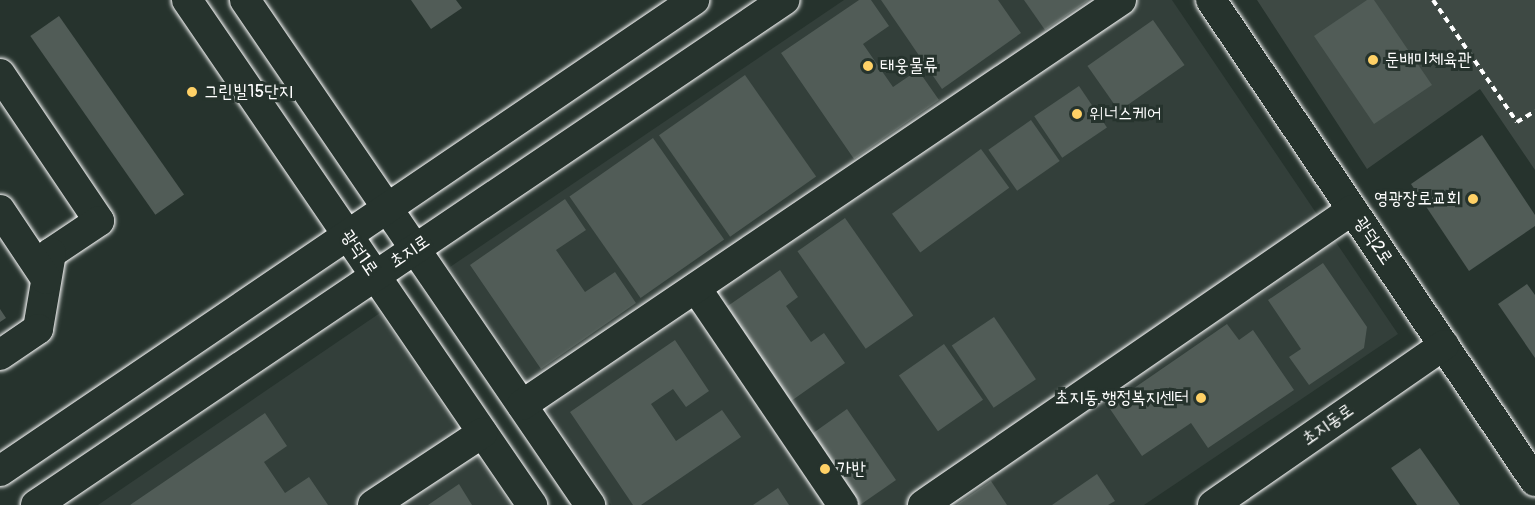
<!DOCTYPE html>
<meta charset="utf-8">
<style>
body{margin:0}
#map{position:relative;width:1535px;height:505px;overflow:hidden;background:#26332d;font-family:Pangolin,"Poor Story",sans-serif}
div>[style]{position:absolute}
.built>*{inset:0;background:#333f3a}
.green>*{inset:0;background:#3e4944}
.building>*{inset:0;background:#515c57;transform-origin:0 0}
.path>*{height:4px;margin-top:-2px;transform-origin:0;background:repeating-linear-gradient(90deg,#fff 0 6px,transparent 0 10.5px)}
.roads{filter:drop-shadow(0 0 2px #fff) drop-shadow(0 0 2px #fff)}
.minor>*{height:30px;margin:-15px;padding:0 15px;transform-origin:15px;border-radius:15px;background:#26332d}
.dots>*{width:16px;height:16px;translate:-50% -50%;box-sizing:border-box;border:3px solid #26332d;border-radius:50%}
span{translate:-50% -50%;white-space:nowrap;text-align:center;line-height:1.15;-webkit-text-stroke:6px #26332d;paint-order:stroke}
.poi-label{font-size:18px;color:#fff}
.left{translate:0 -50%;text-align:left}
.right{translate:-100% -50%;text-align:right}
.street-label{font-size:18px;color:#fff}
</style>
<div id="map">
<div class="built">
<i style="clip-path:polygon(844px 0,1172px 0,1398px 334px,1144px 505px,611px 505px,450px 267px)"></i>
<i style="clip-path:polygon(380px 313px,510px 505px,98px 505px)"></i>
</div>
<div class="green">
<i style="clip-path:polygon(1257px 0,1535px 0,1535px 170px,1480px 89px,1367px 169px)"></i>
</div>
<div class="building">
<i style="clip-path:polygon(411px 0,456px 0,462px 8px,431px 29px)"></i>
<i style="clip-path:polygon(859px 0,871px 0,889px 26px,863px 44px,893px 87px,918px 70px,939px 100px,854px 159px,781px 53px)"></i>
<i style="clip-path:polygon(881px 0,998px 0,1021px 33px,942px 89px)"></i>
<i style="clip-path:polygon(1024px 0,1089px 0,1045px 30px)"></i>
<i style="clip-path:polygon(1367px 0,1374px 0,1432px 85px,1374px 124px,1314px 36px)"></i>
<i style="left:59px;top:16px;width:218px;height:35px;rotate:55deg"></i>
<i style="left:1153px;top:20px;width:55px;height:80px;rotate:55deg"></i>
<i style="left:745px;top:75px;width:124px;height:105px;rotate:55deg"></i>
<i style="left:1079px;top:86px;width:50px;height:54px;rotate:56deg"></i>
<i style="left:1031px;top:120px;width:50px;height:52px;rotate:55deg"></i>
<i style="clip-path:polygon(1482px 135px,1535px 215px,1535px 226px,1469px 271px,1411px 184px)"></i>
<i style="left:653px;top:138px;width:124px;height:102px;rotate:55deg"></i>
<i style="left:981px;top:149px;width:48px;height:110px;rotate:54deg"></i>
<i style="clip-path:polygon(565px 199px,586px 230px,556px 250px,585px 292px,615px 272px,636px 303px,541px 369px,470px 265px)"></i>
<i style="left:845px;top:218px;width:119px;height:58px;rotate:55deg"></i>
<i style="clip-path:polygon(1323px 263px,1367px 327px,1364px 348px,1309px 385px,1289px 357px,1301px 349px,1268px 300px)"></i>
<i style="clip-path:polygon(780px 270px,798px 297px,786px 306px,811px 342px,824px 333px,845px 363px,784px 406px,719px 312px)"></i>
<i style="clip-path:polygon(1527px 284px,1535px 295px,1535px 358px,1498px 304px)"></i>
<i style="clip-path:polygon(0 309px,6px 318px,0 322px)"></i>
<i style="left:994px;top:317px;width:75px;height:51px;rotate:56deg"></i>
<i style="clip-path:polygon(1227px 324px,1239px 340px,1253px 330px,1294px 390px,1208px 448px,1191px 423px,1142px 456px,1108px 406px)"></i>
<i style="clip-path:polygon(675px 340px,709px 391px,686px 407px,673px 389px,651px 404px,676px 441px,722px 410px,741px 437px,641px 505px,633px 505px,570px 412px)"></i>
<i style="left:944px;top:344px;width:68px;height:55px;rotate:55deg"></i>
<i style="clip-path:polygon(847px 409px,896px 480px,860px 505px,857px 505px,809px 436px)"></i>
<i style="clip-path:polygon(265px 413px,287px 446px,264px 462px,285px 493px,309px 477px,328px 505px,130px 505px)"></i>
<i style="clip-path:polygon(1420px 448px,1460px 505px,1417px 505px,1391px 468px)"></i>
<i style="clip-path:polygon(1097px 474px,1115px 501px,1108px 505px,1052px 505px)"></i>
<i style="clip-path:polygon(991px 481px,1007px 505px,956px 505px)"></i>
<i style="clip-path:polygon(459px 484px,472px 505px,428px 505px)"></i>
<i style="clip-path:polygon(778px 488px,789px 505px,753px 505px)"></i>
</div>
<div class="path">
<i style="left:1433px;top:0;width:148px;rotate:55.5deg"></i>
<i style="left:1517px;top:122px;width:21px;rotate:-31deg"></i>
</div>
<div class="roads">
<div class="minor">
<i style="left:187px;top:0;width:612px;rotate:55.66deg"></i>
<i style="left:245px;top:0;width:612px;rotate:55.66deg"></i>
<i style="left:1211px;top:0;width:580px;rotate:56.04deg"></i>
<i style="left:0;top:74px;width:177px;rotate:56deg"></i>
<i style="left:99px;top:221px;width:58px;rotate:146.3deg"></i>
<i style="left:51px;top:253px;width:77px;rotate:99.7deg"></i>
<i style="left:38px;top:329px;width:46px;rotate:145.6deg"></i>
<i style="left:0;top:210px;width:83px;rotate:56.3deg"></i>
<i style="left:696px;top:288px;width:262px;rotate:55.9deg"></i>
<i style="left:522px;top:405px;width:723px;rotate:-34.06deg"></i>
<i style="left:0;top:471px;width:839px;rotate:-34.16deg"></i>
<i style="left:36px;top:505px;width:903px;rotate:-34.02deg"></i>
<i style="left:373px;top:505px;width:131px;rotate:-33.4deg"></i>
<i style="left:923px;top:505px;width:521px;rotate:-34.51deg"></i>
<i style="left:1213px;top:505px;width:281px;rotate:-34.7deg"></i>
</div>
</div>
<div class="dots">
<i style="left:1373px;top:60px;background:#ffd166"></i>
<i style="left:868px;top:66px;background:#ffd166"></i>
<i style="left:192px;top:92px;background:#ffd166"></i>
<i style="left:1077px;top:114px;background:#ffd166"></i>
<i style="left:1473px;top:199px;background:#ffd166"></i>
<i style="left:1201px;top:398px;background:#ffd166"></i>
<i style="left:825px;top:469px;background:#ffd166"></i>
</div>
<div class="poi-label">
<span class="left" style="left:1385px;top:60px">둔배미체육관</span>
<span class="left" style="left:880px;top:66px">태웅물류</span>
<span class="left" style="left:204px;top:92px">그린빌15단지</span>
<span class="left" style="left:1089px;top:114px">위너스케어</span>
<span class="right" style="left:1461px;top:199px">영광장로교회</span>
<span class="right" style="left:1189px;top:398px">초지동 행정복지센터</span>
<span class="left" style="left:837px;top:469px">가반</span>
</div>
<div class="street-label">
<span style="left:1373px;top:241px;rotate:56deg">광덕2로</span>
<span style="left:410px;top:252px;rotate:-34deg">초지로</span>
<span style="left:359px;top:253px;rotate:56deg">광덕1로</span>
<span style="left:1328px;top:425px;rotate:-35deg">초지동로</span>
</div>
</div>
